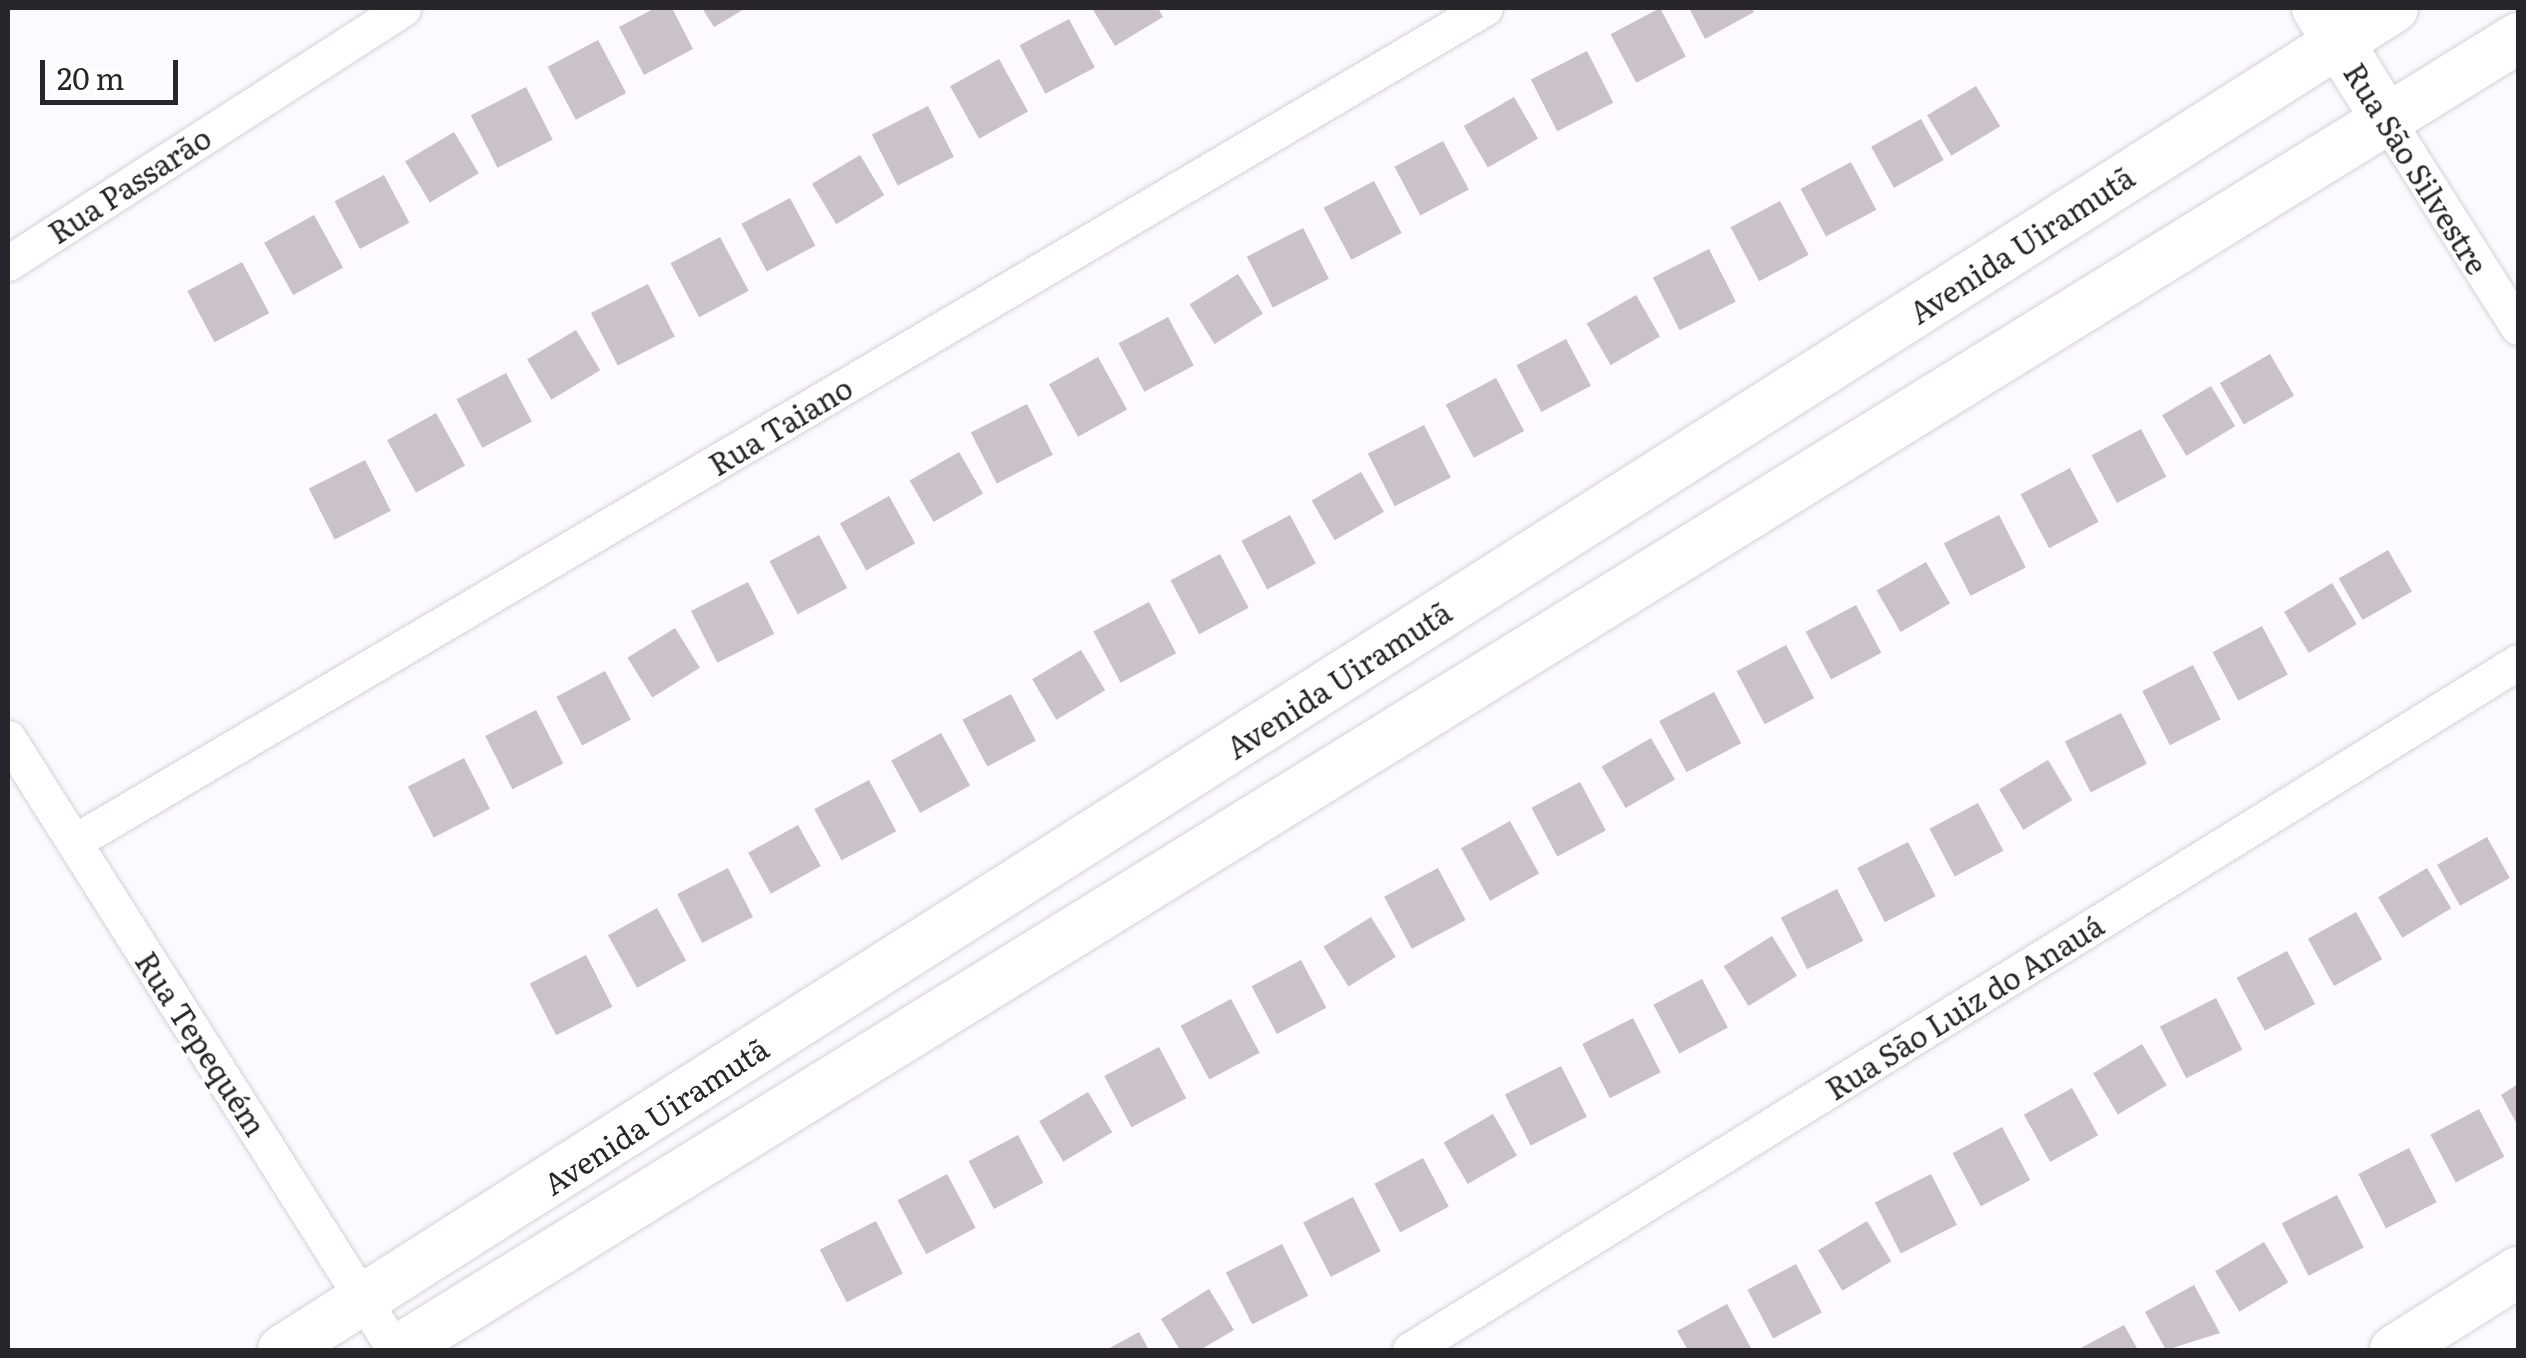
<!DOCTYPE html>
<meta charset="utf-8">
<style>
body{margin:0}
#map{position:relative;width:2526px;height:1358px;overflow:hidden;background:#fcfafe;font-family:Literata,serif}
div>[style]{position:absolute}
.building>*{inset:0;background:#cbc1c8;transform-origin:0 0}
.roads{filter:drop-shadow(0 0 2px #d5d0d9) drop-shadow(0 0 2px #d5d0d9)}
.street>*{height:35px;margin:-17.5px;padding:0 17.5px;transform-origin:17.5px;border-radius:17.5px;background:#fff}
.secondary>*{height:50px;margin:-25px;padding:0 25px;transform-origin:25px;border-radius:25px;background:#fff}
span{translate:-50% -50%;white-space:nowrap;text-align:center;line-height:1.15;-webkit-text-stroke:8px #fff;paint-order:stroke}
.street-label{font-size:30px;color:#28262a}
.frame{position:absolute;inset:0;border:10px solid #28262a;pointer-events:none}
.scale{position:absolute;left:40px;top:60px;width:138px;height:45px;box-sizing:border-box;border:5px solid #28262a;border-top:0;padding-left:12px;font-size:30px;line-height:35px;white-space:nowrap;color:#28262a;-webkit-text-stroke:8px #fff;paint-order:stroke}
</style>
<div id="map">
<div class="building">
<i style="clip-path:polygon(655px 8px,672px 8px,693px 49px,644px 75px,619px 27px)"></i>
<i style="clip-path:polygon(702px 8px,746px 8px,714px 27px)"></i>
<i style="clip-path:polygon(1092px 8px,1158px 8px,1163px 17px,1115px 46px)"></i>
<i style="left:1660px;top:8px;width:55px;height:56px;rotate:62deg"></i>
<i style="clip-path:polygon(1689px 8px,1751px 8px,1754px 12px,1705px 39px)"></i>
<i style="left:1069px;top:19px;width:55px;height:56px;rotate:62deg"></i>
<i style="left:598px;top:40px;width:60px;height:57px;rotate:62deg"></i>
<i style="left:1587px;top:51px;width:58px;height:63px;rotate:63deg"></i>
<i style="left:999px;top:59px;width:60px;height:56px;rotate:61deg"></i>
<i style="left:1976px;top:86px;width:47px;height:57px;rotate:59deg"></i>
<i style="left:526px;top:87px;width:59px;height:62px;rotate:63deg"></i>
<i style="left:1514px;top:97px;width:48px;height:58px;rotate:60deg"></i>
<i style="left:928px;top:106px;width:57px;height:63px;rotate:63deg"></i>
<i style="left:1921px;top:119px;width:47px;height:57px;rotate:61deg"></i>
<i style="left:454px;top:132px;width:48px;height:57px;rotate:59deg"></i>
<i style="left:1443px;top:141px;width:55px;height:55px;rotate:62deg"></i>
<i style="left:860px;top:155px;width:47px;height:56px;rotate:59deg"></i>
<i style="left:1851px;top:162px;width:54px;height:57px;rotate:62deg"></i>
<i style="left:384px;top:175px;width:54px;height:56px;rotate:62deg"></i>
<i style="left:1374px;top:181px;width:59px;height:57px;rotate:62deg"></i>
<i style="left:790px;top:198px;width:54px;height:55px;rotate:62deg"></i>
<i style="left:1780px;top:201px;width:61px;height:56px;rotate:62deg"></i>
<i style="left:314px;top:215px;width:60px;height:57px;rotate:61deg"></i>
<i style="left:1303px;top:228px;width:57px;height:63px;rotate:63deg"></i>
<i style="left:720px;top:237px;width:61px;height:56px;rotate:62deg"></i>
<i style="left:1709px;top:249px;width:59px;height:63px;rotate:63deg"></i>
<i style="left:242px;top:262px;width:58px;height:62px;rotate:62deg"></i>
<i style="left:1238px;top:274px;width:47px;height:57px;rotate:58deg"></i>
<i style="left:648px;top:284px;width:59px;height:64px;rotate:63deg"></i>
<i style="left:1636px;top:295px;width:48px;height:57px;rotate:60deg"></i>
<i style="left:1168px;top:317px;width:55px;height:56px;rotate:62deg"></i>
<i style="left:576px;top:330px;width:47px;height:57px;rotate:59deg"></i>
<i style="left:1566px;top:339px;width:53px;height:56px;rotate:62deg"></i>
<i style="left:2270px;top:354px;width:48px;height:58px;rotate:60deg"></i>
<i style="left:1098px;top:357px;width:60px;height:56px;rotate:61deg"></i>
<i style="left:506px;top:373px;width:55px;height:56px;rotate:62deg"></i>
<i style="left:1496px;top:378px;width:60px;height:57px;rotate:62deg"></i>
<i style="left:2211px;top:386px;width:47px;height:57px;rotate:59deg"></i>
<i style="left:1027px;top:404px;width:57px;height:63px;rotate:63deg"></i>
<i style="left:436px;top:413px;width:60px;height:56px;rotate:61deg"></i>
<i style="left:1424px;top:425px;width:59px;height:63px;rotate:63deg"></i>
<i style="left:2141px;top:429px;width:54px;height:56px;rotate:62deg"></i>
<i style="left:959px;top:452px;width:48px;height:57px;rotate:60deg"></i>
<i style="left:365px;top:460px;width:57px;height:63px;rotate:63deg"></i>
<i style="left:2070px;top:468px;width:61px;height:56px;rotate:62deg"></i>
<i style="left:1361px;top:472px;width:46px;height:57px;rotate:60deg"></i>
<i style="left:889px;top:496px;width:54px;height:56px;rotate:61deg"></i>
<i style="left:1290px;top:515px;width:55px;height:55px;rotate:62deg"></i>
<i style="left:1999px;top:515px;width:59px;height:62px;rotate:63deg"></i>
<i style="left:819px;top:535px;width:60px;height:56px;rotate:62deg"></i>
<i style="left:2388px;top:550px;width:48px;height:57px;rotate:60deg"></i>
<i style="left:1220px;top:554px;width:61px;height:56px;rotate:62deg"></i>
<i style="left:1926px;top:562px;width:48px;height:57px;rotate:60deg"></i>
<i style="left:748px;top:582px;width:58px;height:64px;rotate:63deg"></i>
<i style="left:2332px;top:583px;width:48px;height:56px;rotate:59deg"></i>
<i style="left:1149px;top:602px;width:58px;height:63px;rotate:62deg"></i>
<i style="left:1856px;top:605px;width:54px;height:57px;rotate:62deg"></i>
<i style="left:2262px;top:626px;width:55px;height:56px;rotate:62deg"></i>
<i style="left:675px;top:628px;width:47px;height:56px;rotate:58deg"></i>
<i style="left:1786px;top:645px;width:60px;height:56px;rotate:62deg"></i>
<i style="left:1081px;top:650px;width:47px;height:57px;rotate:59deg"></i>
<i style="left:2193px;top:665px;width:61px;height:57px;rotate:63deg"></i>
<i style="left:605px;top:671px;width:55px;height:55px;rotate:62deg"></i>
<i style="left:1714px;top:692px;width:58px;height:62px;rotate:62deg"></i>
<i style="left:1011px;top:694px;width:53px;height:55px;rotate:62deg"></i>
<i style="left:536px;top:710px;width:60px;height:57px;rotate:63deg"></i>
<i style="left:2121px;top:713px;width:57px;height:63px;rotate:63deg"></i>
<i style="left:941px;top:733px;width:60px;height:57px;rotate:61deg"></i>
<i style="left:1651px;top:738px;width:48px;height:57px;rotate:60deg"></i>
<i style="left:464px;top:758px;width:57px;height:63px;rotate:63deg"></i>
<i style="left:2048px;top:760px;width:47px;height:57px;rotate:59deg"></i>
<i style="left:869px;top:780px;width:58px;height:62px;rotate:62deg"></i>
<i style="left:1580px;top:782px;width:55px;height:55px;rotate:62deg"></i>
<i style="left:1978px;top:803px;width:54px;height:55px;rotate:62deg"></i>
<i style="left:1510px;top:821px;width:60px;height:56px;rotate:61deg"></i>
<i style="left:798px;top:825px;width:47px;height:57px;rotate:61deg"></i>
<i style="left:2487px;top:837px;width:47px;height:57px;rotate:61deg"></i>
<i style="left:1908px;top:842px;width:61px;height:57px;rotate:63deg"></i>
<i style="left:728px;top:868px;width:55px;height:57px;rotate:63deg"></i>
<i style="left:1438px;top:868px;width:59px;height:61px;rotate:62deg"></i>
<i style="left:2427px;top:868px;width:47px;height:57px;rotate:59deg"></i>
<i style="left:1837px;top:889px;width:58px;height:63px;rotate:63deg"></i>
<i style="left:657px;top:908px;width:60px;height:56px;rotate:61deg"></i>
<i style="left:2356px;top:912px;width:54px;height:55px;rotate:61deg"></i>
<i style="left:1371px;top:917px;width:47px;height:56px;rotate:58deg"></i>
<i style="left:1772px;top:936px;width:47px;height:57px;rotate:58deg"></i>
<i style="left:2287px;top:951px;width:60px;height:57px;rotate:62deg"></i>
<i style="left:586px;top:955px;width:58px;height:63px;rotate:63deg"></i>
<i style="left:1301px;top:960px;width:54px;height:56px;rotate:62deg"></i>
<i style="left:1702px;top:979px;width:55px;height:55px;rotate:62deg"></i>
<i style="left:2216px;top:998px;width:58px;height:63px;rotate:63deg"></i>
<i style="left:1231px;top:999px;width:61px;height:57px;rotate:62deg"></i>
<i style="left:1633px;top:1018px;width:61px;height:57px;rotate:63deg"></i>
<i style="left:2142px;top:1044px;width:48px;height:57px;rotate:59deg"></i>
<i style="left:1159px;top:1047px;width:58px;height:62px;rotate:62deg"></i>
<i style="left:1561px;top:1066px;width:57px;height:63px;rotate:63deg"></i>
<i style="clip-path:polygon(2518px 1084px,2518px 1126px,2501px 1095px)"></i>
<i style="left:2072px;top:1088px;width:54px;height:55px;rotate:61deg"></i>
<i style="left:1088px;top:1092px;width:47px;height:57px;rotate:59deg"></i>
<i style="left:2479px;top:1109px;width:54px;height:55px;rotate:62deg"></i>
<i style="left:1493px;top:1114px;width:48px;height:57px;rotate:60deg"></i>
<i style="left:2002px;top:1127px;width:60px;height:56px;rotate:62deg"></i>
<i style="left:1018px;top:1135px;width:54px;height:56px;rotate:62deg"></i>
<i style="left:2409px;top:1148px;width:61px;height:57px;rotate:63deg"></i>
<i style="left:1423px;top:1158px;width:55px;height:55px;rotate:62deg"></i>
<i style="left:947px;top:1174px;width:61px;height:56px;rotate:62deg"></i>
<i style="left:1931px;top:1174px;width:57px;height:63px;rotate:63deg"></i>
<i style="left:2337px;top:1195px;width:59px;height:62px;rotate:63deg"></i>
<i style="left:1353px;top:1197px;width:61px;height:56px;rotate:63deg"></i>
<i style="left:876px;top:1221px;width:59px;height:63px;rotate:63deg"></i>
<i style="left:1867px;top:1221px;width:47px;height:57px;rotate:59deg"></i>
<i style="left:2264px;top:1242px;width:47px;height:57px;rotate:59deg"></i>
<i style="left:1282px;top:1244px;width:58px;height:63px;rotate:63deg"></i>
<i style="left:1796px;top:1264px;width:55px;height:55px;rotate:62deg"></i>
<i style="clip-path:polygon(2194px 1285px,2220px 1333px,2166px 1350px,2145px 1312px)"></i>
<i style="clip-path:polygon(1209px 1289px,1234px 1330px,1200px 1350px,1180px 1350px,1161px 1319px)"></i>
<i style="clip-path:polygon(1727px 1304px,1752px 1350px,1688px 1350px,1677px 1331px)"></i>
<i style="clip-path:polygon(2124px 1325px,2138px 1350px,2077px 1350px)"></i>
<i style="clip-path:polygon(1139px 1332px,1149px 1350px,1106px 1350px)"></i>
</div>
<div class="roads">
<div class="street">
<i style="left:2387px;top:120px;width:245px;rotate:57.7deg"></i>
<i style="left:8px;top:263px;width:470px;rotate:-32.8deg"></i>
<i style="left:8px;top:738px;width:724px;rotate:57.69deg"></i>
<i style="left:74px;top:842px;width:1639px;rotate:-30.59deg"></i>
<i style="left:1410px;top:1350px;width:1304px;rotate:-31.84deg"></i>
</div>
<div class="secondary">
<i style="left:2317px;top:8px;width:132px;rotate:58deg"></i>
<i style="left:283px;top:1350px;width:2501px;rotate:-32.46deg"></i>
<i style="left:398px;top:1350px;width:2493px;rotate:-31.75deg"></i>
<i style="left:2395px;top:1350px;width:146px;rotate:-32.4deg"></i>
</div>
</div>
<div class="street-label">
<span style="left:2417px;top:168px;rotate:58deg">Rua São Silvestre</span>
<span style="left:129px;top:184px;rotate:-33deg">Rua Passarão</span>
<span style="left:2021px;top:244px;rotate:-33deg">Avenida Uiramutã</span>
<span style="left:780px;top:425px;rotate:-31deg">Rua Taiano</span>
<span style="left:1338px;top:679px;rotate:-33deg">Avenida Uiramutã</span>
<span style="left:1964px;top:1006px;rotate:-32deg">Rua São Luiz do Anauá</span>
<span style="left:202px;top:1043px;rotate:57deg">Rua Tepequém</span>
<span style="left:655px;top:1115px;rotate:-33deg">Avenida Uiramutã</span>
</div>
<div class="frame"></div>
<div class="scale">20 m</div>
</div>
